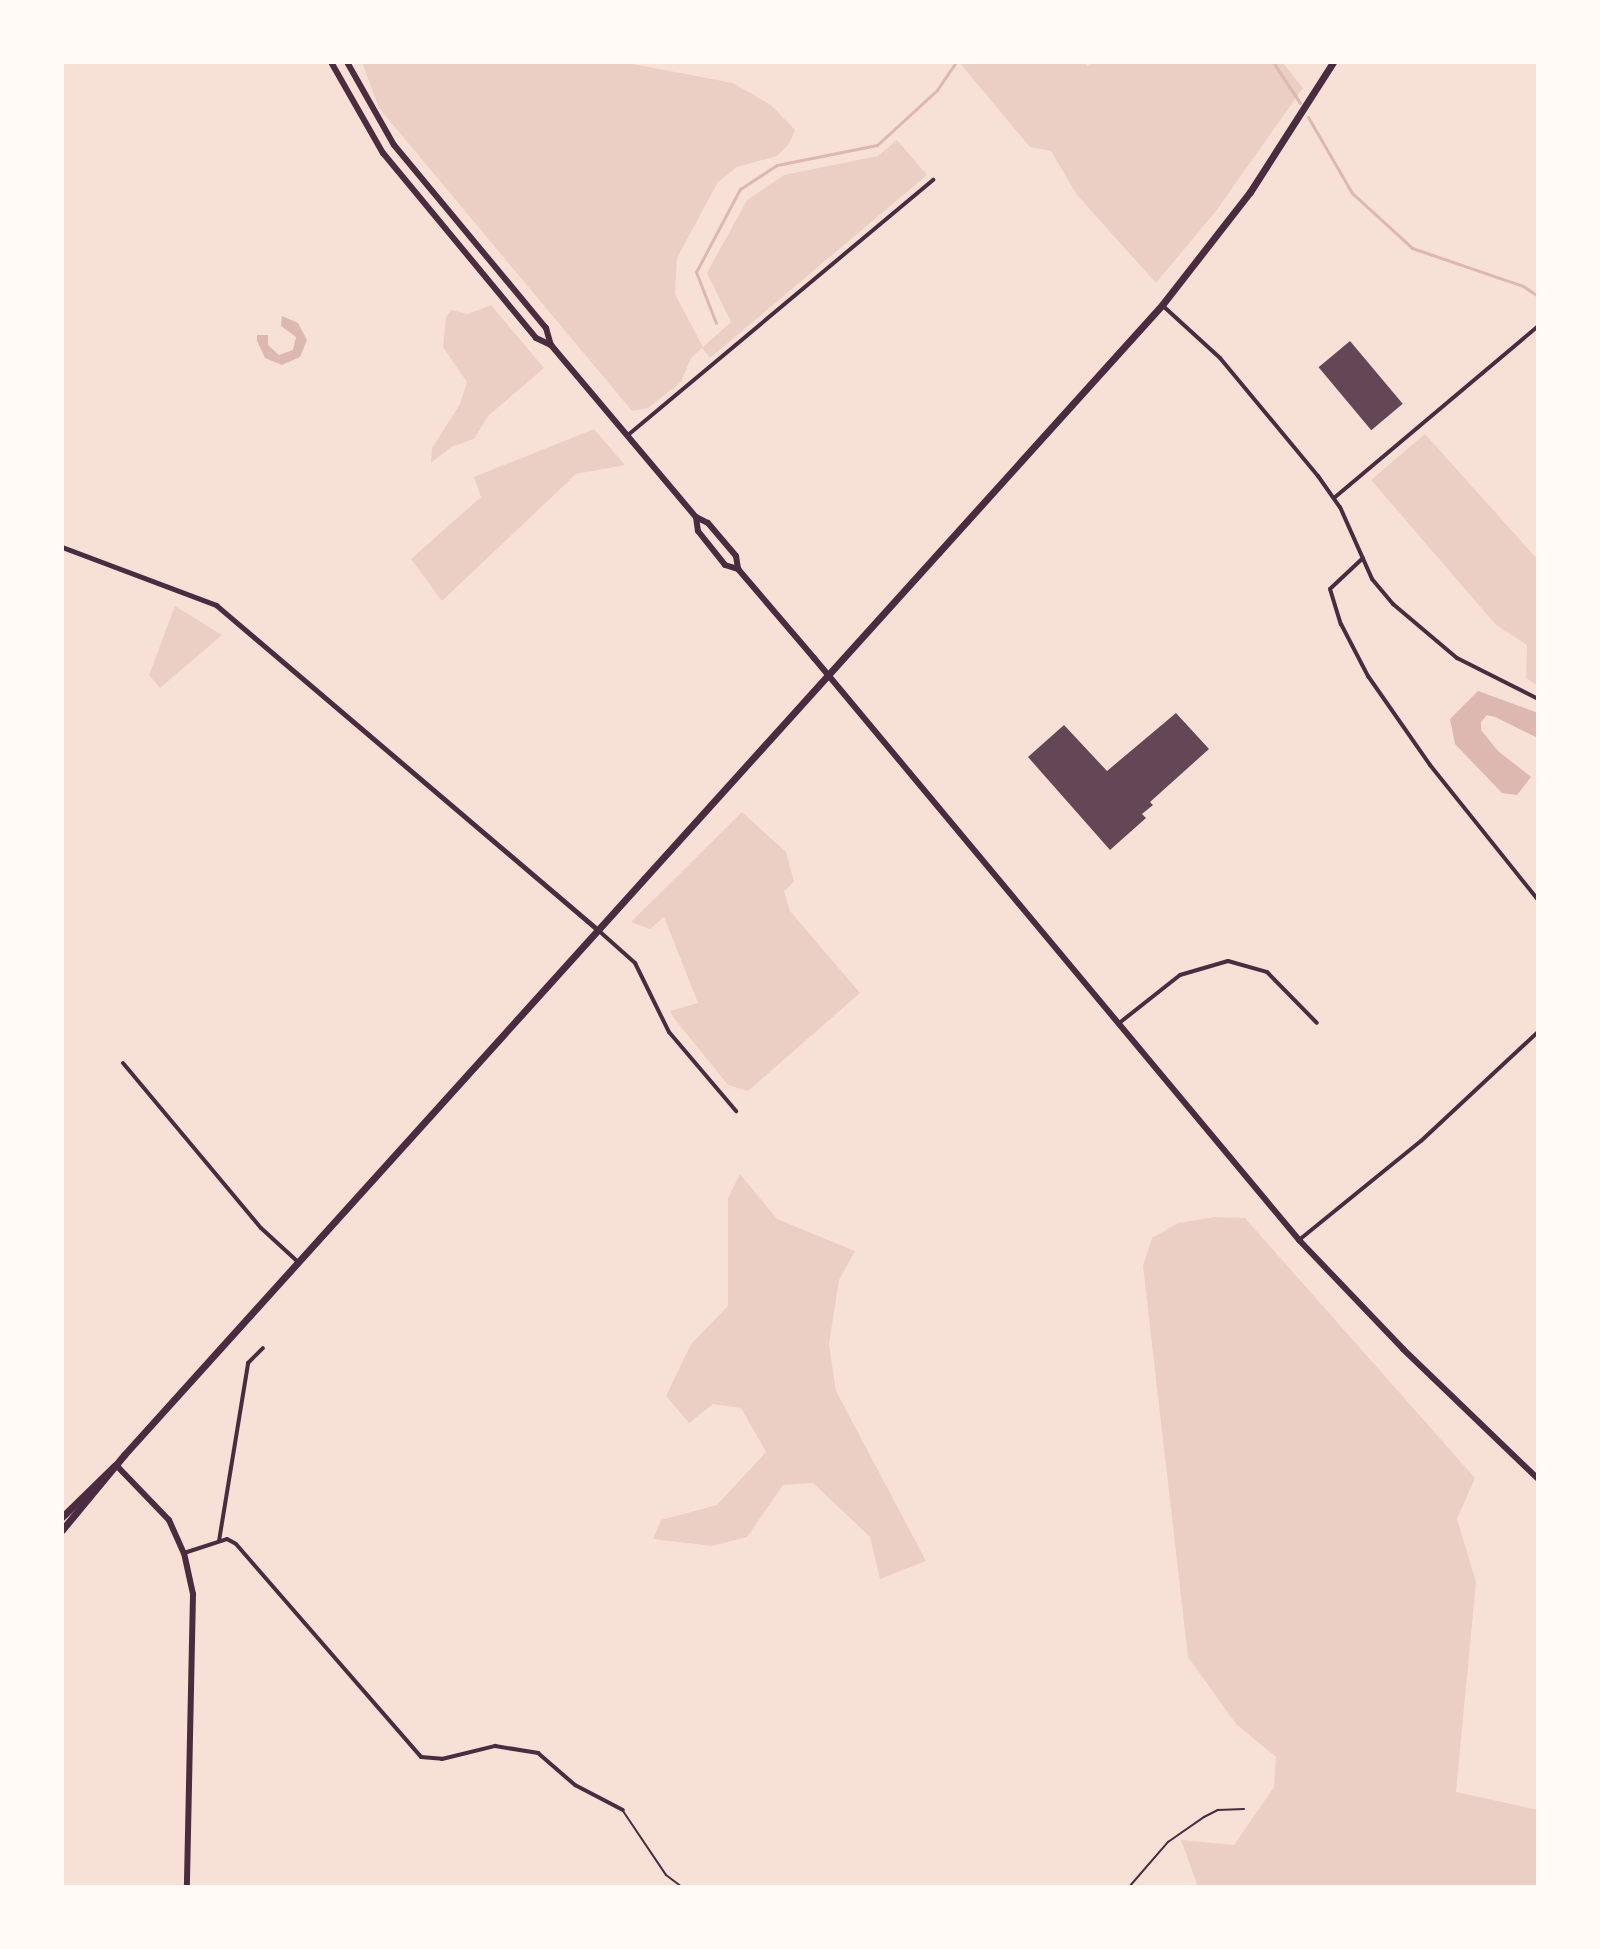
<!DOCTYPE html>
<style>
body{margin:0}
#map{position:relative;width:1600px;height:1949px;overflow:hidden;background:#f7e1d7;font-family:"Open Sans",sans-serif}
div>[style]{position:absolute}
.green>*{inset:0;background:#ebcfc5}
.water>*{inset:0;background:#dcb8b0}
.stream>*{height:3px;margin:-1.5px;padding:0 1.5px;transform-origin:1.5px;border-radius:1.5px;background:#dcb8b0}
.building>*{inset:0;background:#644757;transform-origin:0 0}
.service>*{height:2px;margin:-1px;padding:0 1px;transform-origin:1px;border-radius:1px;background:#4a2c40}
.minor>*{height:4px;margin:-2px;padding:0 2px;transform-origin:2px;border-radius:2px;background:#4a2c40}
.tertiary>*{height:5px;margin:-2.5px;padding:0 2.5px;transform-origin:2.5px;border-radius:2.5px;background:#4a2c40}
.secondary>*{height:6px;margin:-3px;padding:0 3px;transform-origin:3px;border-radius:3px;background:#4a2c40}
.primary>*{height:6px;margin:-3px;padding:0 3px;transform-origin:3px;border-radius:3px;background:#4a2c40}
.trunk>*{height:7px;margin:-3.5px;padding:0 3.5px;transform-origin:3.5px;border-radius:3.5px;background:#4a2c40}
span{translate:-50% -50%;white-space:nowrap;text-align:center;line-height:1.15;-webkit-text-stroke:6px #fffaf5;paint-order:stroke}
.frame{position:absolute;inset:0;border:64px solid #fffaf5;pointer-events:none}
</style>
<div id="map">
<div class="green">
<i style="clip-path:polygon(362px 62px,622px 62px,733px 83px,771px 105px,795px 130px,789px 144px,777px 156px,737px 167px,718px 182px,677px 258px,675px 294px,703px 347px,731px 322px,707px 273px,747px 200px,784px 175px,878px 156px,897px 140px,927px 175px,710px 358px,702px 348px,691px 358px,681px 382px,648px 408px,632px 411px,379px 108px)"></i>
<i style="clip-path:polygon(959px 62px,1083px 62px,1088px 66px,1094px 62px,1282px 62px,1303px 88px,1216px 211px,1156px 283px,1077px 195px,1051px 151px,1030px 147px)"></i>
<i style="clip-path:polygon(491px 305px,544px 368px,488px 416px,474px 439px,451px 447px,431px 463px,432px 448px,460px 404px,467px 382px,443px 347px,446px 317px,451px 310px,468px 314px)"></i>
<i style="clip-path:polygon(594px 429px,625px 465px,576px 474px,442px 601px,411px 559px,481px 497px,474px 477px)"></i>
<i style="clip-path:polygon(1425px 434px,1538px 560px,1538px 686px,1526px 678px,1527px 645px,1496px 625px,1371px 480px)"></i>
<i style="clip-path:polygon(175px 606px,222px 635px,160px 688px,149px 675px)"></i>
<i style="clip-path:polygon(742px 812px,786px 852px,794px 882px,784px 891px,790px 911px,860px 993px,748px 1091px,728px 1085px,673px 1017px,670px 1011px,698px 1003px,664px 917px,650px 929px,631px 922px)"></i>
<i style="clip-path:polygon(740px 1174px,777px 1219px,855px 1251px,839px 1280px,829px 1344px,836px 1391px,926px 1561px,880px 1579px,870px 1537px,813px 1483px,783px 1485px,747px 1537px,712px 1546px,653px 1539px,661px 1520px,717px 1505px,766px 1452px,741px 1408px,713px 1404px,689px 1423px,666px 1396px,691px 1344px,728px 1306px,728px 1198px)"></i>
<i style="clip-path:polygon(1216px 1217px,1245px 1218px,1475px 1478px,1457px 1519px,1476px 1582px,1456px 1792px,1538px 1810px,1538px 1887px,1198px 1887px,1181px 1840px,1234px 1845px,1274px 1787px,1276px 1757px,1236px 1724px,1188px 1657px,1143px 1266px,1152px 1238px,1178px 1223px)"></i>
</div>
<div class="water">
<i style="clip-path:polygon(282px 316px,298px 323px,307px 340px,300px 357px,282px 365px,265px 358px,257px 341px,257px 335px,268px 335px,268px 345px,279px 355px,293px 350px,296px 337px,281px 326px)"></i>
<i style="clip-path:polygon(1478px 691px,1538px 713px,1538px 738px,1495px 717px,1487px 715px,1481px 722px,1481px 730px,1498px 751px,1531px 777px,1517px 795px,1502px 793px,1455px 744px,1450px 719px)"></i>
</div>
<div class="stream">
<i style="left:1273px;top:62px;width:49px;rotate:56.6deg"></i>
<i style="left:1308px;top:117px;width:88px;rotate:59.9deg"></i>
<i style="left:1352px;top:193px;width:81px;rotate:42.5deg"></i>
<i style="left:1412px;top:248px;width:117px;rotate:18.9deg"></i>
<i style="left:1523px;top:286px;width:18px;rotate:34deg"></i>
<i style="left:716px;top:323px;width:55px;rotate:-111.4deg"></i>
<i style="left:696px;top:272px;width:94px;rotate:-62.1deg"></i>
<i style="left:740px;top:189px;width:44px;rotate:-33deg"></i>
<i style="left:777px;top:165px;width:102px;rotate:-11.3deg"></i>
<i style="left:877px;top:145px;width:81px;rotate:-42.5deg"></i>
<i style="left:937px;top:90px;width:34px;rotate:-56deg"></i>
</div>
<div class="building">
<i style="left:1350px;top:341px;width:82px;height:41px;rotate:50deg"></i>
<i style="clip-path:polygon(1176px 713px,1209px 749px,1150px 802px,1153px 805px,1142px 814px,1146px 818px,1110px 850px,1028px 757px,1064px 725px,1107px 771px)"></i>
</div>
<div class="service">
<i style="left:623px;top:1811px;width:77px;rotate:56.1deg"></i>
<i style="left:666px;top:1875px;width:20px;rotate:37deg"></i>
<i style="left:1129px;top:1887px;width:60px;rotate:-49.1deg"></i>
<i style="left:1168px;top:1842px;width:44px;rotate:-34.8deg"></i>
<i style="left:1204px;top:1817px;width:16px;rotate:-27deg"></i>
<i style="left:1218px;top:1810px;width:26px;rotate:-2deg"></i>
</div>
<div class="minor">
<i style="left:1162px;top:305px;width:79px;rotate:42.4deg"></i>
<i style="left:1220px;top:358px;width:153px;rotate:50.3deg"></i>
<i style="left:1318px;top:476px;width:38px;rotate:55deg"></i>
<i style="left:1340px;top:507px;width:79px;rotate:66deg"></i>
<i style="left:1372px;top:579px;width:33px;rotate:50deg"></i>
<i style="left:1393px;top:604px;width:84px;rotate:40.2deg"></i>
<i style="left:1457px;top:658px;width:91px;rotate:26.8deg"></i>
<i style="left:628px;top:435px;width:398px;rotate:-39.9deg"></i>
<i style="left:1334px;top:498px;width:267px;rotate:-40.1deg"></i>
<i style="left:1363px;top:558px;width:45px;rotate:136.8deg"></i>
<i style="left:1330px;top:589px;width:37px;rotate:73deg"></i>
<i style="left:1341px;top:624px;width:59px;rotate:62.6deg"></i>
<i style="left:1368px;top:676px;width:108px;rotate:55.1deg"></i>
<i style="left:1430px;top:765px;width:173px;rotate:51.3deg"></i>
<i style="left:598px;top:930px;width:50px;rotate:41.7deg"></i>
<i style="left:635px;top:963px;width:77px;rotate:63.8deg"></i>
<i style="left:669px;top:1032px;width:104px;rotate:49.7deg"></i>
<i style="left:1118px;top:1024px;width:79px;rotate:-38.3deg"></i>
<i style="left:1180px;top:975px;width:50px;rotate:-16.3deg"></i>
<i style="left:1228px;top:961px;width:41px;rotate:15.8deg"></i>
<i style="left:1267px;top:972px;width:71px;rotate:45.6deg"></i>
<i style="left:123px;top:1063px;width:215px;rotate:50.1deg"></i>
<i style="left:261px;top:1228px;width:50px;rotate:42.6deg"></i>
<i style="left:1299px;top:1240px;width:157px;rotate:-39.1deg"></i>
<i style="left:1421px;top:1141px;width:160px;rotate:-43deg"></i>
<i style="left:219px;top:1541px;width:180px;rotate:-80.7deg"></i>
<i style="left:248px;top:1363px;width:21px;rotate:-45deg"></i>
<i style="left:184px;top:1553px;width:45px;rotate:-18deg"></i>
<i style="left:227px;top:1539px;width:10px;rotate:29deg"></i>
<i style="left:236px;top:1544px;width:282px;rotate:49deg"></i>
<i style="left:421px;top:1757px;width:21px;rotate:5deg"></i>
<i style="left:442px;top:1759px;width:55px;rotate:-13.8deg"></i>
<i style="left:495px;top:1746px;width:44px;rotate:9.2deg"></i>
<i style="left:538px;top:1753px;width:49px;rotate:40.9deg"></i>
<i style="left:575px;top:1785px;width:54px;rotate:27.5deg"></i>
</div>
<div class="tertiary">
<i style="left:62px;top:547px;width:165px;rotate:20.6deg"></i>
<i style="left:216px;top:605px;width:502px;rotate:40.39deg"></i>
</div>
<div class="secondary">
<i style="left:116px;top:1465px;width:76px;rotate:46.1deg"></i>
<i style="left:169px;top:1520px;width:36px;rotate:66deg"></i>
<i style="left:184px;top:1553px;width:42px;rotate:77.6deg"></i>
<i style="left:193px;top:1594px;width:293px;rotate:91.2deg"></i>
</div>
<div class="primary">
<i style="left:331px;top:62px;width:105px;rotate:60.3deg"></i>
<i style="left:383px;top:153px;width:240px;rotate:50.4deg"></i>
<i style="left:536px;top:338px;width:17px;rotate:25deg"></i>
<i style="left:347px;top:62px;width:95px;rotate:60.5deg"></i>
<i style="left:394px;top:145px;width:238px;rotate:50.3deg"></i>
<i style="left:546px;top:328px;width:18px;rotate:74deg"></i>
<i style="left:551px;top:345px;width:225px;rotate:49.9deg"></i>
<i style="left:696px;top:517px;width:13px;rotate:27deg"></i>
<i style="left:708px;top:523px;width:43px;rotate:49.7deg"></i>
<i style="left:736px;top:556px;width:13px;rotate:81deg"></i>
<i style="left:696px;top:517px;width:14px;rotate:82deg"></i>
<i style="left:698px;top:531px;width:43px;rotate:51.5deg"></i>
<i style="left:725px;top:565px;width:14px;rotate:17deg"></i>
<i style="left:738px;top:569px;width:117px;rotate:49.5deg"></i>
<i style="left:814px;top:658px;width:758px;rotate:50.19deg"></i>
<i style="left:1299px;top:1240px;width:151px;rotate:46.3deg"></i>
<i style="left:1403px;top:1349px;width:187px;rotate:43.9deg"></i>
</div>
<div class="trunk">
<i style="left:62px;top:1517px;width:73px;rotate:-44.4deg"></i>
<i style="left:62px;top:1530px;width:97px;rotate:-50.4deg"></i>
<i style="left:124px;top:1455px;width:1549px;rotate:-47.93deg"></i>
<i style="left:1162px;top:305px;width:143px;rotate:-52.1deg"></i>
<i style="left:1250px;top:192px;width:154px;rotate:-57.4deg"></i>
</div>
<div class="frame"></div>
</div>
